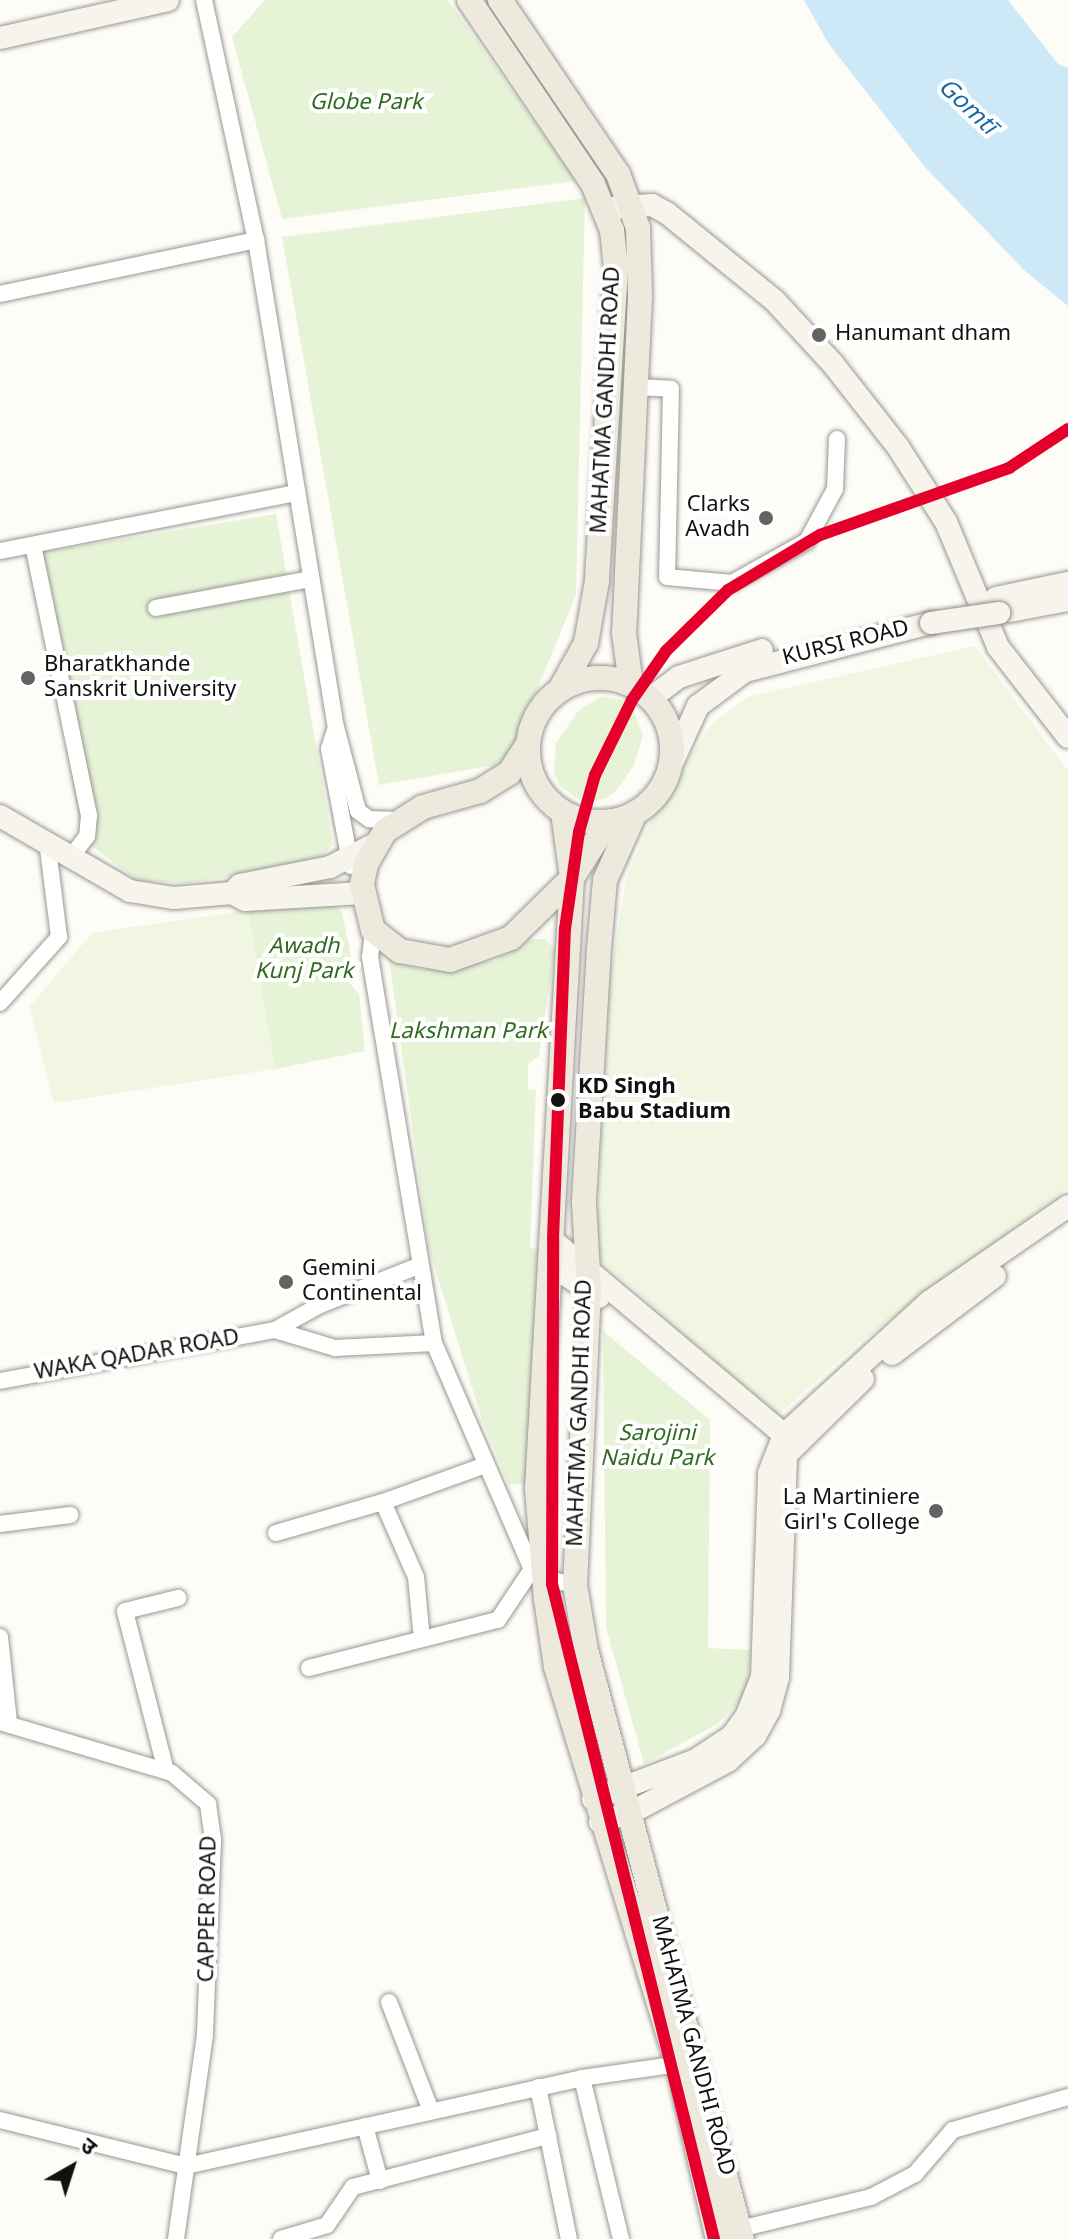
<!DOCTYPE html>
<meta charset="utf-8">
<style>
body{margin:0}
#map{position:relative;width:1068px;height:2239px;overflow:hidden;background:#fdfcf7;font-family:Georgia,"Noto Sans Devanagari",serif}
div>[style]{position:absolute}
.green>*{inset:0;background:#e7f3d7}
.pitch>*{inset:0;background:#f0f6e1}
.water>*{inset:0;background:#cde8f7}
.roads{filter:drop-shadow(0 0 2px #979795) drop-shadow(0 0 2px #979795)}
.street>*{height:16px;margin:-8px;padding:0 8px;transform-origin:8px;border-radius:8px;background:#fffffe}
.secondary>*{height:22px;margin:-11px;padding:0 11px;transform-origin:11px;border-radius:11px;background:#f6f4eb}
.primary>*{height:24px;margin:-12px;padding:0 12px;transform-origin:12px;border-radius:12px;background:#ede9dc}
.primary>.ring{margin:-12px;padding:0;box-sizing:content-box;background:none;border:24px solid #ede9dc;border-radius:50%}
.bridges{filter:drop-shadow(0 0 2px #8e8d8b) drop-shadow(0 0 2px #8e8d8b)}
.secondary-bridge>*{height:22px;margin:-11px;padding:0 11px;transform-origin:11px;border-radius:11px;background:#f6f4eb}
.metro-1>*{height:12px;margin:-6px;padding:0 6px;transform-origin:6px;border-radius:6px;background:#e4002b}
.dots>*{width:22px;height:22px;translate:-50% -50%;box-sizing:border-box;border:4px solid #fff;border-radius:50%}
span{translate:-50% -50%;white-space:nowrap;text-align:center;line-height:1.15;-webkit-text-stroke:8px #fff;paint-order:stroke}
.park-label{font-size:22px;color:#2f6b1f;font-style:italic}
.poi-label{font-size:22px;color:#111}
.left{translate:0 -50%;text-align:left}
.right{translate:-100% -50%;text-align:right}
.street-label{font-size:22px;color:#111}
.stop-label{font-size:22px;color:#111;font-weight:700}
.water-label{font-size:24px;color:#1768a6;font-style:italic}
.north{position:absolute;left:32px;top:2127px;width:80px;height:80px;-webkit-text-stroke:6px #fff;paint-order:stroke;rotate:39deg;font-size:22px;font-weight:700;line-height:32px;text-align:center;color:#111}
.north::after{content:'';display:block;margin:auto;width:28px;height:36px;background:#111;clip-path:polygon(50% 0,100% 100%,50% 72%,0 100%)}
</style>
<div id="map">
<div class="green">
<i style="clip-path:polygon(265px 0,448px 0,576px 181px,282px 219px,232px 37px)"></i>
<i style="clip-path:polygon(585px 198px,576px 595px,507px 763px,379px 785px,282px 237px)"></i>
<i style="clip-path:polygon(276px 514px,333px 844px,316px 864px,186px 883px,138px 881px,81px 838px,37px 553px)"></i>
<i style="clip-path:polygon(602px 696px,630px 702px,643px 736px,634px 765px,616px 791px,605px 799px,581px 801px,560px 786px,554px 772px,556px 743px,579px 710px)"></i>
<i style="clip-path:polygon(325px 898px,342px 912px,353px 966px,348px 981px,359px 994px,365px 1051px,275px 1069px,248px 910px)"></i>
<i style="clip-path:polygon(530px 939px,545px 939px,555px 949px,539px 1056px,528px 1064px,528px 1089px,536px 1090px,530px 1248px,544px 1250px,527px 1483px,509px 1485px,482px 1420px,429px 1249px,389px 959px,421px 970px,494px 961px)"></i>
<i style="clip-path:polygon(603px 1331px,710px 1420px,708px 1648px,751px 1650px,747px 1695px,717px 1724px,644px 1764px,606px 1627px)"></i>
</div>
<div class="pitch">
<i style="clip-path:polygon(975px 646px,1068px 771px,1068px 1188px,859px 1343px,777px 1416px,596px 1256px,609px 984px,626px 879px,660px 798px,712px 724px,747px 697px)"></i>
<i style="clip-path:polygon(248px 910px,275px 1069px,54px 1103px,30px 1006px,92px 933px)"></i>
</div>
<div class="water">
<i style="clip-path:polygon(804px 0,1008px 0,1058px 64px,1068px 68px,1068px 306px,1024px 270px,925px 167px,828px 43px)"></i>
</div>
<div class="roads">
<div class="street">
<i style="left:204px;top:0;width:246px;rotate:77.8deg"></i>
<i style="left:256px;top:240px;width:494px;rotate:80.7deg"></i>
<i style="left:336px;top:727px;width:87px;rotate:75.3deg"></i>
<i style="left:358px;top:811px;width:14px;rotate:36deg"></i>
<i style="left:369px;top:819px;width:29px;rotate:2deg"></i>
<i style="left:0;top:294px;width:262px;rotate:-11.9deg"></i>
<i style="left:636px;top:387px;width:35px;rotate:3deg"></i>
<i style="left:671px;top:389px;width:188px;rotate:91.2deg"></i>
<i style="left:667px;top:577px;width:65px;rotate:5.3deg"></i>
<i style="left:732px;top:583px;width:86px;rotate:-29.2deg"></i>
<i style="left:807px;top:541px;width:59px;rotate:-61.7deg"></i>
<i style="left:835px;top:489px;width:50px;rotate:-87.7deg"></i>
<i style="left:33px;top:545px;width:276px;rotate:78.3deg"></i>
<i style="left:89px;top:815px;width:21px;rotate:95deg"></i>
<i style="left:87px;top:836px;width:26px;rotate:127deg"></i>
<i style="left:0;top:551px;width:302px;rotate:-11.1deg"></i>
<i style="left:156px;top:608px;width:158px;rotate:-10.6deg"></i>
<i style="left:336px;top:727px;width:23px;rotate:108deg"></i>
<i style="left:329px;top:749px;width:119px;rotate:79.4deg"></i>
<i style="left:373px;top:930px;width:27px;rotate:96deg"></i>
<i style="left:370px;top:957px;width:391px;rotate:80.6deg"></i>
<i style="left:434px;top:1343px;width:246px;rotate:66.6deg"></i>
<i style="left:532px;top:1569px;width:15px;rotate:37deg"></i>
<i style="left:544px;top:1578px;width:32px;rotate:13deg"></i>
<i style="left:0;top:1003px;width:89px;rotate:-48.2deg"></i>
<i style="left:59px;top:937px;width:97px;rotate:-97.1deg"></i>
<i style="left:275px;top:1330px;width:63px;rotate:16.7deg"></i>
<i style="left:335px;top:1348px;width:99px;rotate:-2.9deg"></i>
<i style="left:0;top:1381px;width:280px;rotate:-10.5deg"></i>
<i style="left:275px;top:1330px;width:51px;rotate:-29.1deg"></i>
<i style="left:320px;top:1305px;width:105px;rotate:-21.7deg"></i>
<i style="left:383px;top:1502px;width:109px;rotate:-19.9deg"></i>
<i style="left:0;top:1524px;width:71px;rotate:-7.3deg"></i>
<i style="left:276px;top:1533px;width:111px;rotate:-16.2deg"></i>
<i style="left:383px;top:1502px;width:82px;rotate:66.3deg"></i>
<i style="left:416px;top:1577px;width:62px;rotate:84.5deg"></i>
<i style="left:0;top:1637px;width:86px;rotate:84deg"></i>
<i style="left:309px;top:1668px;width:195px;rotate:-14.3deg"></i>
<i style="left:498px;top:1620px;width:61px;rotate:-56.3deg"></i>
<i style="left:0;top:1722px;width:179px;rotate:16.5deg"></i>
<i style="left:172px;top:1773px;width:48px;rotate:40.7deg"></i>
<i style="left:208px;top:1804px;width:37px;rotate:82deg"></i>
<i style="left:213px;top:1841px;width:194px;rotate:92.4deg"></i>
<i style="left:205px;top:2035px;width:206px;rotate:98.1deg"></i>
<i style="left:166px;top:1771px;width:165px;rotate:-104.4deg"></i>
<i style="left:125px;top:1611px;width:55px;rotate:-13.8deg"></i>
<i style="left:389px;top:2002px;width:117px;rotate:68.9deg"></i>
<i style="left:582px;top:2078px;width:166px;rotate:76.4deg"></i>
<i style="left:538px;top:2087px;width:155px;rotate:78.5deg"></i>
<i style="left:0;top:2120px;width:192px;rotate:13.9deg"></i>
<i style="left:186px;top:2166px;width:406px;rotate:-12.5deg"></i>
<i style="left:582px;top:2078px;width:105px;rotate:-8.2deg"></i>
<i style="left:365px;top:2126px;width:57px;rotate:74.7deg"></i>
<i style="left:740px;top:2229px;width:135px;rotate:-13.7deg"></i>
<i style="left:871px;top:2197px;width:50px;rotate:-27.6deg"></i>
<i style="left:915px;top:2174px;width:58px;rotate:-49.2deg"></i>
<i style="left:953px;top:2130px;width:120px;rotate:-16deg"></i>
<i style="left:281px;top:2239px;width:48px;rotate:-16.9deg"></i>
<i style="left:327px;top:2225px;width:46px;rotate:-55.6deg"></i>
<i style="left:353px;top:2187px;width:202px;rotate:-14.7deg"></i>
</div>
<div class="secondary">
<i style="left:0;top:38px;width:172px;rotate:-12.7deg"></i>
<i style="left:612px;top:208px;width:40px;rotate:-4.3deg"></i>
<i style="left:652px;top:205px;width:18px;rotate:29deg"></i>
<i style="left:668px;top:214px;width:136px;rotate:39.1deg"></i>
<i style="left:774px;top:300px;width:87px;rotate:47.3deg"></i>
<i style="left:833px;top:364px;width:105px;rotate:51.9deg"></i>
<i style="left:898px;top:447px;width:89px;rotate:57.4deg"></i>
<i style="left:946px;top:522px;width:135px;rotate:67.4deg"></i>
<i style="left:998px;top:647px;width:114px;rotate:52.1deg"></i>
<i style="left:996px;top:598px;width:74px;rotate:-11.8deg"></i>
<i style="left:1010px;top:611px;width:59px;rotate:-10.7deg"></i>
<i style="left:651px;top:698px;width:35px;rotate:-37deg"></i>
<i style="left:679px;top:677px;width:87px;rotate:-18deg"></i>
<i style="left:672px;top:763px;width:63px;rotate:-65.5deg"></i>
<i style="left:698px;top:706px;width:59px;rotate:-36.7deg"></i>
<i style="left:745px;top:671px;width:192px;rotate:-14.5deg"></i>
<i style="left:0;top:816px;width:150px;rotate:30deg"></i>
<i style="left:130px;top:891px;width:45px;rotate:9deg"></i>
<i style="left:174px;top:898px;width:58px;rotate:-4.9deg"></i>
<i style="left:232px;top:893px;width:15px;rotate:28deg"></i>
<i style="left:245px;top:900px;width:118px;rotate:-3.4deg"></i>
<i style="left:232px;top:893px;width:11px;rotate:-45deg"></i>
<i style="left:240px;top:885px;width:92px;rotate:-11.3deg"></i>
<i style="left:330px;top:867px;width:51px;rotate:-27.1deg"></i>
<i style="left:552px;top:1240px;width:314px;rotate:40deg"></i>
<i style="left:554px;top:1267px;width:54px;rotate:33.7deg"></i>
<i style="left:892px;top:1354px;width:129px;rotate:-37.1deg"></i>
<i style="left:593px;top:1799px;width:110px;rotate:-20.7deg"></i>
<i style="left:696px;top:1760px;width:43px;rotate:-33.7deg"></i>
<i style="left:732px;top:1736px;width:24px;rotate:-54deg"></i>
<i style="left:746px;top:1717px;width:43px;rotate:-68.2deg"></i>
<i style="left:762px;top:1677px;width:204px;rotate:-88deg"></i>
<i style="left:769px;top:1473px;width:41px;rotate:-68.5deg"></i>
<i style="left:784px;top:1435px;width:197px;rotate:-42.5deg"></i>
<i style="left:929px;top:1302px;width:169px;rotate:-34.6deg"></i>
<i style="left:600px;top:1822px;width:34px;rotate:-17deg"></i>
<i style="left:632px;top:1812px;width:109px;rotate:-28deg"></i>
<i style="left:728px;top:1761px;width:37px;rotate:-43deg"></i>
<i style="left:755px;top:1736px;width:29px;rotate:-61deg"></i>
<i style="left:769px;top:1711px;width:35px;rotate:-75deg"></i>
<i style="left:778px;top:1677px;width:222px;rotate:-87.9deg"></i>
<i style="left:786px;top:1455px;width:108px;rotate:-44.6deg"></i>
</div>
<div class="primary">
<i style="left:469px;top:0;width:222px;rotate:56deg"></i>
<i style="left:593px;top:184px;width:50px;rotate:67.6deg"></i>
<i style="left:612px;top:230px;width:38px;rotate:84deg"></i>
<i style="left:616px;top:268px;width:314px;rotate:93.5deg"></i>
<i style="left:597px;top:581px;width:63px;rotate:100.1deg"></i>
<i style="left:586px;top:643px;width:54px;rotate:119deg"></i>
<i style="left:500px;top:0;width:210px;rotate:55.9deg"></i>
<i style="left:618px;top:174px;width:58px;rotate:69.7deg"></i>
<i style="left:638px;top:228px;width:69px;rotate:88.3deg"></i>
<i style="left:640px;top:297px;width:336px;rotate:92.7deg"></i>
<i style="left:624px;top:633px;width:52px;rotate:82.3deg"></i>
<i class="ring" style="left:528px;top:678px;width:120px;height:120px"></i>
<i style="left:528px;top:744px;width:35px;rotate:123deg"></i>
<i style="left:509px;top:773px;width:34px;rotate:148deg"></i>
<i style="left:480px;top:791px;width:59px;rotate:164.3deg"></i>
<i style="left:423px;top:807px;width:45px;rotate:147.7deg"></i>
<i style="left:385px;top:831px;width:38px;rotate:120deg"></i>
<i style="left:366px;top:864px;width:21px;rotate:101deg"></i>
<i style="left:362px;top:885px;width:46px;rotate:76.3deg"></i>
<i style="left:373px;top:930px;width:34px;rotate:38deg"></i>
<i style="left:400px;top:951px;width:51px;rotate:10.2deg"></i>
<i style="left:450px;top:960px;width:65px;rotate:-19.8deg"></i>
<i style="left:511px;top:938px;width:86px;rotate:-44.5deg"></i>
<i style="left:572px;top:878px;width:67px;rotate:-57.3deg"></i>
<i style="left:563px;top:812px;width:67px;rotate:82.2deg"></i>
<i style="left:572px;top:878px;width:611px;rotate:93.28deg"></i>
<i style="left:537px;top:1488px;width:111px;rotate:85.4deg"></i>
<i style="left:546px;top:1599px;width:69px;rotate:81.6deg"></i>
<i style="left:556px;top:1667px;width:416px;rotate:73deg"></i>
<i style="left:678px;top:2065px;width:179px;rotate:77.1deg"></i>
<i style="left:635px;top:813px;width:73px;rotate:114.1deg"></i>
<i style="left:605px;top:880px;width:68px;rotate:95deg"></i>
<i style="left:599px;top:948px;width:255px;rotate:93.4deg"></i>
<i style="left:584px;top:1203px;width:86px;rotate:86.7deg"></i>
<i style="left:589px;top:1289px;width:296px;rotate:92.7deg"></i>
<i style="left:575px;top:1585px;width:66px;rotate:80.4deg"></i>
<i style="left:586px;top:1650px;width:609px;rotate:75.17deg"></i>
</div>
</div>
<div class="bridges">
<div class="secondary-bridge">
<i style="left:931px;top:623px;width:69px;rotate:-8.4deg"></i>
</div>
</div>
<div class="metro-1">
<i style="left:714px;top:2239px;width:675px;rotate:-103.89deg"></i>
<i style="left:552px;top:1584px;width:345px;rotate:-89.8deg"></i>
<i style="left:553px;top:1239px;width:310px;rotate:-87.8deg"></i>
<i style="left:565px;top:929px;width:98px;rotate:-81.8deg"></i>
<i style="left:579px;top:832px;width:59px;rotate:-74.3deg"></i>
<i style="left:595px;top:775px;width:84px;rotate:-63.7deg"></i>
<i style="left:632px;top:700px;width:60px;rotate:-55.2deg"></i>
<i style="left:666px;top:651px;width:87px;rotate:-44.5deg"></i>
<i style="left:728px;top:590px;width:107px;rotate:-30.9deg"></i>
<i style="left:820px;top:535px;width:201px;rotate:-19.5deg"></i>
<i style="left:1009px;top:468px;width:71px;rotate:-33.5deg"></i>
</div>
<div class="dots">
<i style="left:819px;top:335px;background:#646362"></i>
<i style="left:766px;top:518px;background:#646362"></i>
<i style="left:28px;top:678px;background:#646362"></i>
<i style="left:558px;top:1100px;background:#111"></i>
<i style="left:286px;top:1282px;background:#646362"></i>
<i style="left:936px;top:1511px;background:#646362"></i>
</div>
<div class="park-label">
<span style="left:366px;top:104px">Globe Park</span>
<span style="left:304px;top:960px">Awadh<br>Kunj Park</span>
<span style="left:468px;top:1033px">Lakshman Park</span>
<span style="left:657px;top:1447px">Sarojini<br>Naidu Park</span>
</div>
<div class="poi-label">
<span class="left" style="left:835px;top:335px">Hanumant dham</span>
<span class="right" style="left:750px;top:518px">Clarks<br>Avadh</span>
<span class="left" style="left:44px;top:678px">Bharatkhande<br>Sanskrit University</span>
<span class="left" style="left:302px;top:1282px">Gemini<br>Continental</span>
<span class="right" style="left:920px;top:1511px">La Martiniere<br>Girl's College</span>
</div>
<div class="street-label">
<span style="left:607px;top:400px;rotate:-87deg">MAHATMA GANDHI ROAD</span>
<span style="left:846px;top:644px;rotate:-14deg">KURSI ROAD</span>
<span style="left:137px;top:1356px;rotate:-10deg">WAKA QADAR ROAD</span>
<span style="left:581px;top:1413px;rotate:-88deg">MAHATMA GANDHI ROAD</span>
<span style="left:209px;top:1909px;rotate:-89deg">CAPPER ROAD</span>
<span style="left:692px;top:2046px;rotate:75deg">MAHATMA GANDHI ROAD</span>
</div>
<div class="stop-label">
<span class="left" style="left:578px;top:1100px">KD Singh<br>Babu Stadium</span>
</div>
<div class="water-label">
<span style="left:966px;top:108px;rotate:43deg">Gomtī</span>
</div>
<div class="north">उ</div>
</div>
